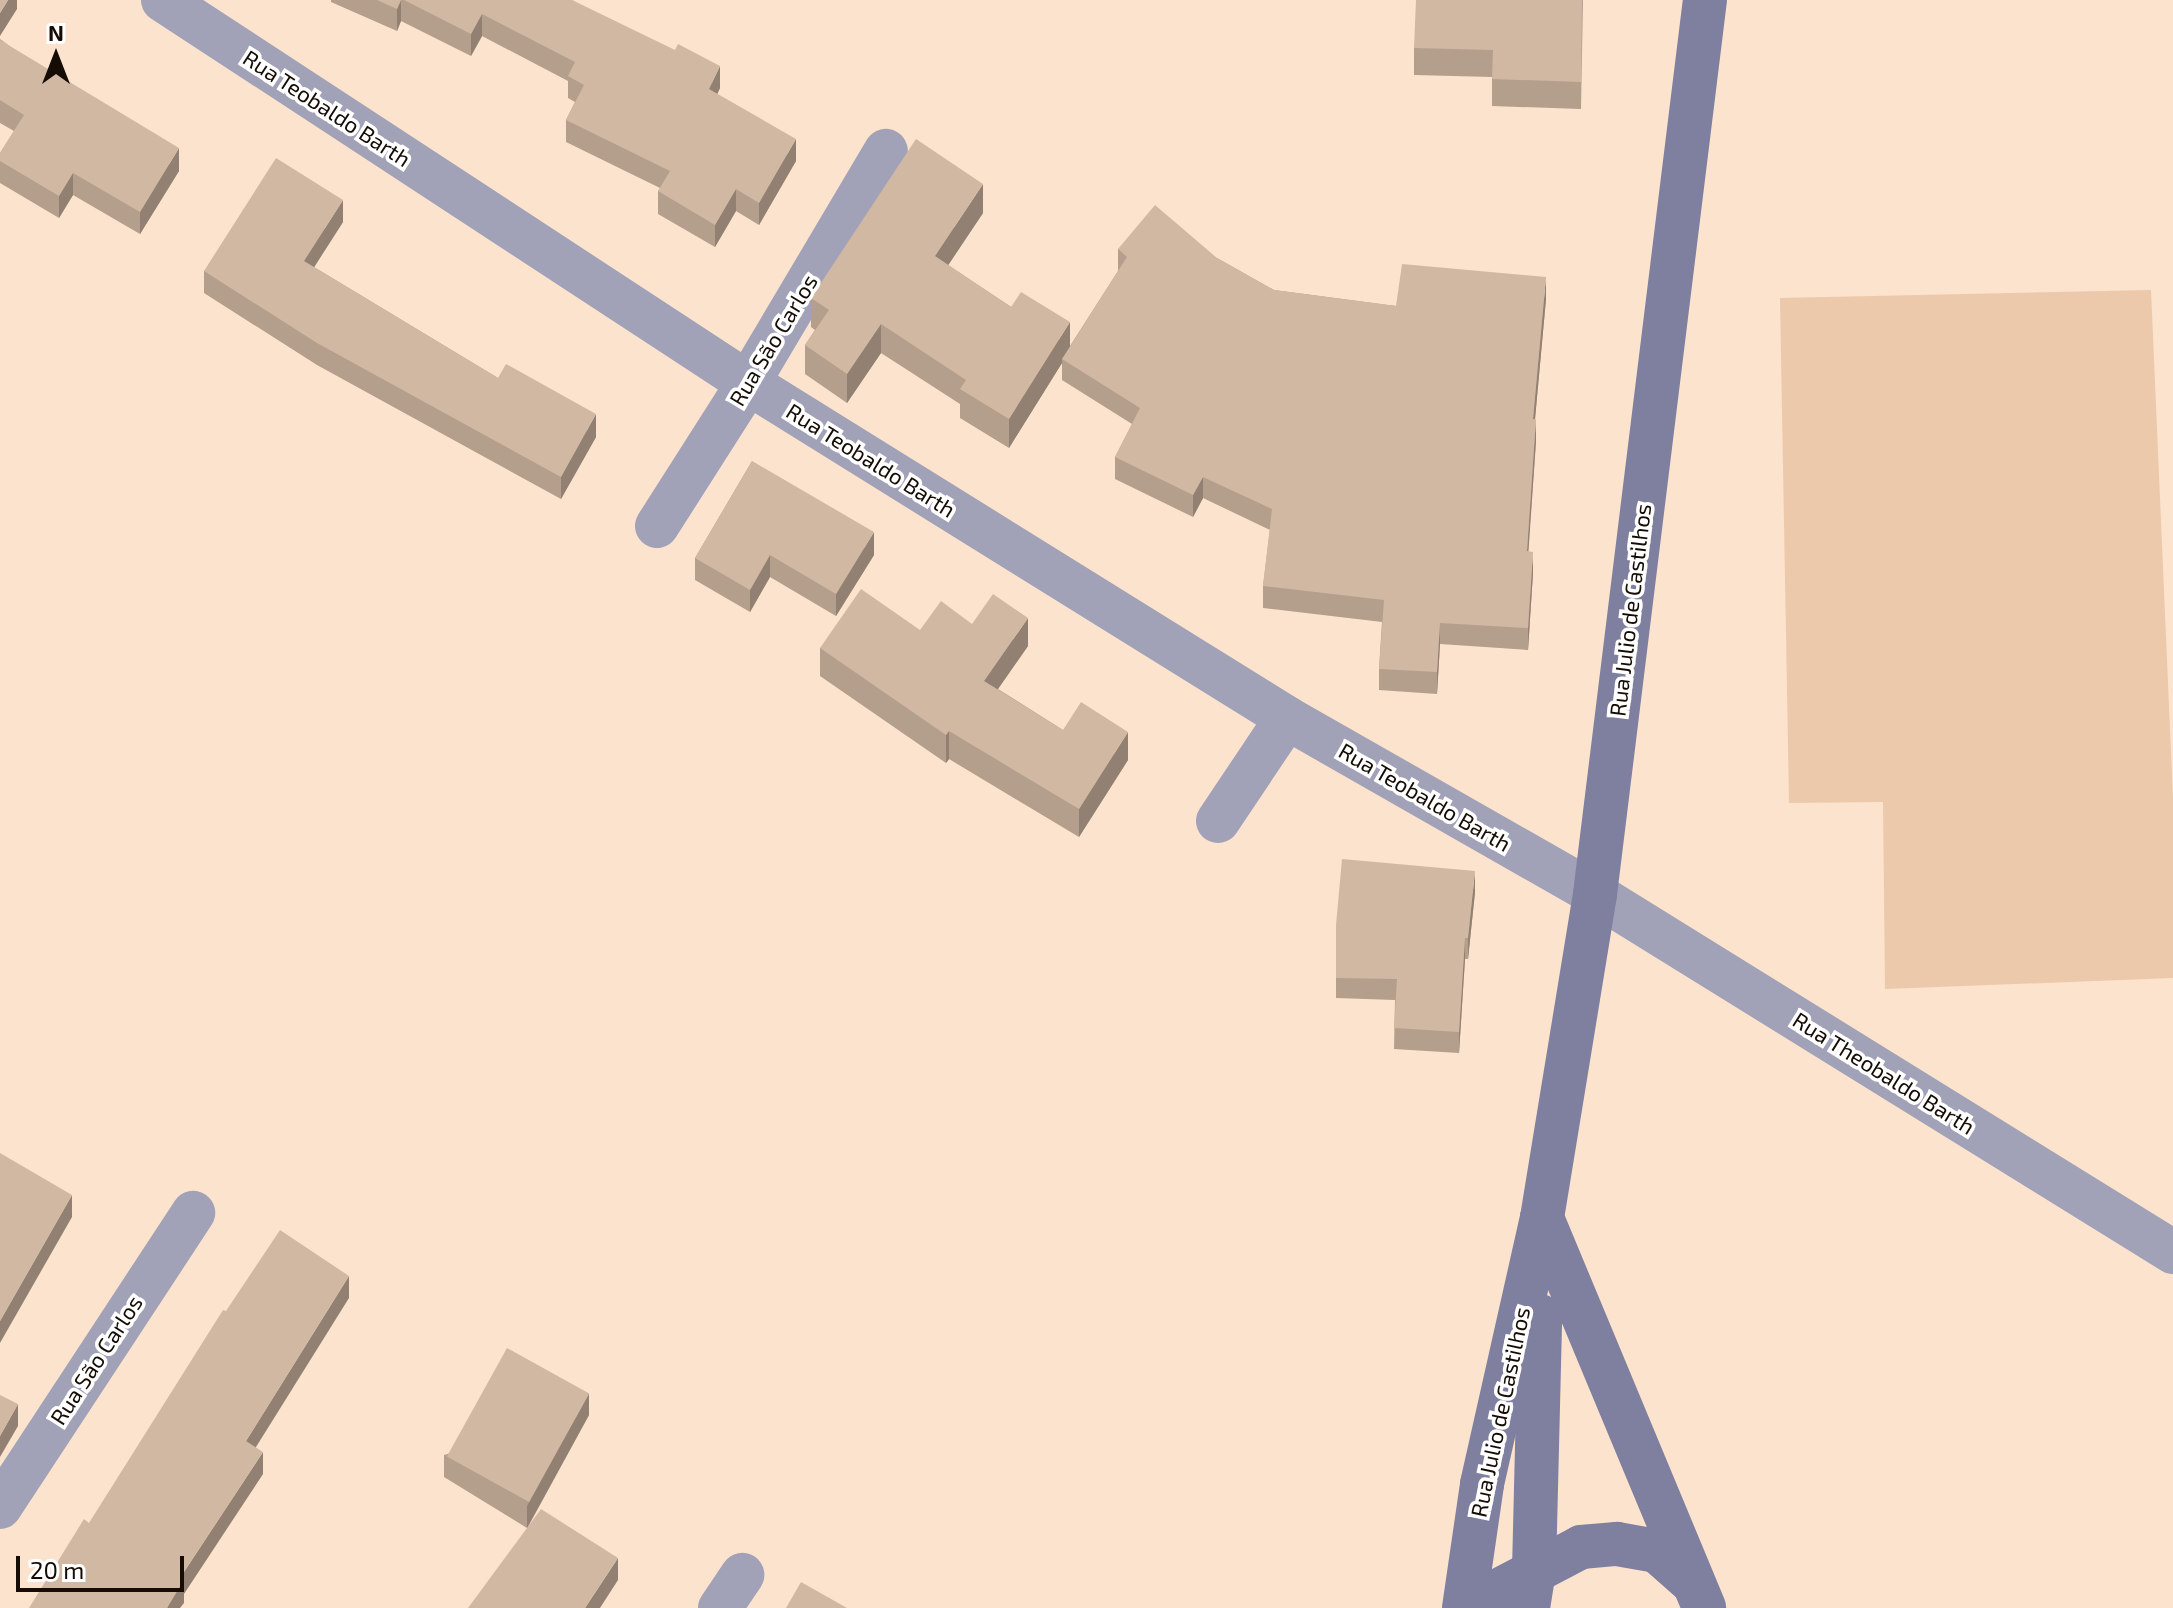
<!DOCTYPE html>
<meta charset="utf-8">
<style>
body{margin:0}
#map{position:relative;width:2173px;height:1608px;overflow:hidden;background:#fce3cd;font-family:"Exo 2",sans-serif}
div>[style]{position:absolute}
.green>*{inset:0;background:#ecc9aa}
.street>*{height:44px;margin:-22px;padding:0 22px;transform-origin:22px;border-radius:22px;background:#a1a1b8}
.secondary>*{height:44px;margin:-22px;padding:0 22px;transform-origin:22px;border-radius:22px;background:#7f7fa0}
.wall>*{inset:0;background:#b49e8c}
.shaded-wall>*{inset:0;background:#928172}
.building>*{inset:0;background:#d1b8a3;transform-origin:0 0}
span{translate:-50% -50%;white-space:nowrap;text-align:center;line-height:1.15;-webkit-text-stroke:7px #fff;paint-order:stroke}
.street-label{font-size:22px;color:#140c05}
.north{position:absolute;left:16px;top:16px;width:80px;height:80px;-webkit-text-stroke:6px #fff;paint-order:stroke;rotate:0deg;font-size:22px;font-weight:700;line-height:32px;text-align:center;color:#140c05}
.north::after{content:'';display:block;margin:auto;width:28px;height:36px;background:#140c05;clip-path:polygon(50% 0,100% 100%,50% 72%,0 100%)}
.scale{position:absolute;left:16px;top:1556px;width:168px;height:36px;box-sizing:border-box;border:4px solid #140c05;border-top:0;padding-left:10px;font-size:24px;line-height:28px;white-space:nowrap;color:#140c05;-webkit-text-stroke:6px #fff;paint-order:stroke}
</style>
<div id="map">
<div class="green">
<i style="clip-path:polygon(2151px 290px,2173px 799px,2173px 978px,1885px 989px,1883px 802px,1789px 803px,1780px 298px)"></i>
</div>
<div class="street">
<i style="left:163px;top:0;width:699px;rotate:33.21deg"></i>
<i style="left:748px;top:383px;width:635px;rotate:31.86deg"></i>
<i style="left:1287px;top:718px;width:355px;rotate:29.7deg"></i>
<i style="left:1595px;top:894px;width:680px;rotate:31.77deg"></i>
<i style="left:657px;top:526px;width:169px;rotate:-57.5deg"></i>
<i style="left:748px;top:383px;width:270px;rotate:-59.3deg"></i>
<i style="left:1218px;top:821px;width:124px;rotate:-56.2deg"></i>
<i style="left:0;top:1507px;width:352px;rotate:-56.7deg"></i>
<i style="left:720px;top:1608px;width:40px;rotate:-56deg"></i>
</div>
<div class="secondary">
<i style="left:1542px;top:1218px;width:422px;rotate:67.4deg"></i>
<i style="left:1464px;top:1608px;width:125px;rotate:-81.7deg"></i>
<i style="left:1482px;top:1484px;width:273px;rotate:-77.3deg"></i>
<i style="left:1542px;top:1218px;width:328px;rotate:-80.7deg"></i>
<i style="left:1595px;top:894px;width:901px;rotate:-82.99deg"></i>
<i style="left:1465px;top:1608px;width:131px;rotate:-27.7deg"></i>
<i style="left:1581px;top:1547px;width:36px;rotate:-5deg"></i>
<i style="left:1617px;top:1544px;width:41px;rotate:9.9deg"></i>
<i style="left:1657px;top:1551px;width:48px;rotate:41.6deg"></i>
<i style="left:1528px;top:1608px;width:38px;rotate:-81deg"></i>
<i style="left:1534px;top:1570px;width:254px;rotate:-88.6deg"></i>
</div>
<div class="wall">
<i style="clip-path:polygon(331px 0,572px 0,720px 88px,717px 94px,796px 161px,759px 225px,736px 211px,715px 247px,658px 214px,658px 191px,660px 188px,566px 142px,566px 120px,575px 102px,568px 98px,568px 81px,482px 36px,471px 56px,401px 21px,397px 31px,331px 2px)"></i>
<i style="clip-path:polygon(1583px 0,1581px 109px,1492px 106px,1492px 77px,1414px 75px,1414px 48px)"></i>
<i style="clip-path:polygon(0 39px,179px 171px,140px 234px,73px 195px,59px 218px,0 183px,0 153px,14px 131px,0 123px)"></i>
<i style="clip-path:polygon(983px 213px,948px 265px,1070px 346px,1118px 271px,1118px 249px,1217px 258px,1274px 290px,1396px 306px,1546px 299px,1535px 419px,1536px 441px,1528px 551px,1533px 573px,1528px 650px,1440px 644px,1437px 694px,1379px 690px,1379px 669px,1382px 622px,1263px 608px,1263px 586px,1270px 530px,1203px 498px,1193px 517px,1115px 479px,1115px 457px,1132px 424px,1062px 380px,1062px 363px,1009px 448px,960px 418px,960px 404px,881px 353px,847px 403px,805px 374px,805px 345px,815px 330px,811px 327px,811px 298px)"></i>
<i style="clip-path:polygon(343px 222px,314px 267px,596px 437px,561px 499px,317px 365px,204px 293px,204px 271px)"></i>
<i style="clip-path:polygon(752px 461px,874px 555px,836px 616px,770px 577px,750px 612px,695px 580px,695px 558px)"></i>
<i style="clip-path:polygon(972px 624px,1028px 646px,998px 689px,1063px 730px,1128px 760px,1079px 837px,949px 759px,946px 763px,820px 676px,820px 648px,920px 630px)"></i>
<i style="clip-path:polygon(1475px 892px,1468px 959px,1465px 959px,1459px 1053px,1394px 1049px,1395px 1000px,1336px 998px,1336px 925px)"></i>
<i style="clip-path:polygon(589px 1415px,528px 1527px,618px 1580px,527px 1528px,444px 1477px,444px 1455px)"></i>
</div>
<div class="shaded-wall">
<i style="clip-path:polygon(8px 0,17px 0,17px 9px,0 36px,0 13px)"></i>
<i style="clip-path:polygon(401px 0,401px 21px,397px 31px,397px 9px)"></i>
<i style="clip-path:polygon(482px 14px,482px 36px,471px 56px,471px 34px)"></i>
<i style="clip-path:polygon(720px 66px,720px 88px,709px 112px,709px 89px)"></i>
<i style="clip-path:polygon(796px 139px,796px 161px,759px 225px,759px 203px)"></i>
<i style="clip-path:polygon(179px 148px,179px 171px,140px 234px,140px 212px)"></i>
<i style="clip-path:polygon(73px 173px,73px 195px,59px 218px,59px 196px)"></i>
<i style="clip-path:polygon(983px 184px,983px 213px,935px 285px,935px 256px)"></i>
<i style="clip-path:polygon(736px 189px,736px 211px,715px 247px,715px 225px)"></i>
<i style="clip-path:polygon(343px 200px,343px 222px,304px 283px,304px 261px)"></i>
<i style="clip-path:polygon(1546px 277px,1546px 299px,1533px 441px,1533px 419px)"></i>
<i style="clip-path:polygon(1070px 322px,1070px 350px,1062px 359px,1062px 363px,1009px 448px,1009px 419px)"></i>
<i style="clip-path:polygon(881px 324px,881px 353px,847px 403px,847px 374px)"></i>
<i style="clip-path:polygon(596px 414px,596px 437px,561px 499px,561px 477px)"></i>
<i style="clip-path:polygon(1536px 419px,1536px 441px,1527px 573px,1527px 551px)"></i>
<i style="clip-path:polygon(1203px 477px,1203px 498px,1193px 517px,1193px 495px)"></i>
<i style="clip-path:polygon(874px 532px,874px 555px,836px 616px,836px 594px)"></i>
<i style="clip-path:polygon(1533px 552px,1533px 573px,1528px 650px,1528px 628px)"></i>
<i style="clip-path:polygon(770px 555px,770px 577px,750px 612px,750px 590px)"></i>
<i style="clip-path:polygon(1028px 618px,1028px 646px,984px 709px,984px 681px)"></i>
<i style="clip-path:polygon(1440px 623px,1440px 644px,1437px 694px,1437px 672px)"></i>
<i style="clip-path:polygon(949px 731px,949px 759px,946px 763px,946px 735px)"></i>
<i style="clip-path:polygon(1128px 732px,1128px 760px,1079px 837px,1079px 809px)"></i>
<i style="clip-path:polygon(1475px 871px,1475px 892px,1468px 959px,1468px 938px)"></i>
<i style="clip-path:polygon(1465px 938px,1465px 959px,1459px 1053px,1459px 1032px)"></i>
<i style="clip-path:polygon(72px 1195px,72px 1217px,0 1343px,0 1321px)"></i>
<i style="clip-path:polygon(349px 1276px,349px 1298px,246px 1463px,246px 1441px)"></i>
<i style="clip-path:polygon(589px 1393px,589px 1415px,527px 1528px,527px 1506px)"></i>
<i style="clip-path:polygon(18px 1404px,18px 1426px,0 1457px,0 1436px)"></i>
<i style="clip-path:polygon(263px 1452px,263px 1474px,184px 1594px,184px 1603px,180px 1608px,167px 1608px,180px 1578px)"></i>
<i style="clip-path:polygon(618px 1558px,618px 1580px,600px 1608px,585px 1608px)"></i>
</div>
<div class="building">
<i style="clip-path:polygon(0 0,8px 0,0 13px)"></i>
<i style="clip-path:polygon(377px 0,401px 0,397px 9px)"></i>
<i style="clip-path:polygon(404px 0,572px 0,675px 50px,678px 44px,720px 66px,709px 89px,796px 139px,759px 203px,736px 189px,715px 225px,658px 191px,670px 171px,566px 120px,584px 85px,568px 76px,575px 62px,482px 14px,471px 34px)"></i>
<i style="clip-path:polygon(1416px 0,1582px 0,1581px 82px,1492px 79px,1493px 50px,1414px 48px)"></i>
<i style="clip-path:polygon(0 40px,179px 148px,140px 212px,73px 173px,59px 196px,0 161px,0 153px,24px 115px,0 100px)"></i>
<i style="clip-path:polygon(916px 139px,983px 184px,935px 256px,1011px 307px,1021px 292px,1070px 322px,1009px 419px,960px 389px,966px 380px,881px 324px,847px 374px,805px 345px,829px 310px,811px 298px)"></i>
<i style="clip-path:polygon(276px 158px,343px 200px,304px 261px,498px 378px,506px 364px,596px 414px,561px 477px,317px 343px,204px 271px)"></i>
<i style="clip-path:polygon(1155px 205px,1217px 258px,1274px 290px,1396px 306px,1402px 264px,1546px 277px,1533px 419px,1536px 419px,1527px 551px,1533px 552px,1528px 628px,1440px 623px,1437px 672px,1379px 669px,1384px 600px,1263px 586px,1272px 509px,1203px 477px,1193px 495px,1115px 457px,1140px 408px,1062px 359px,1127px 257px,1118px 249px)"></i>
<i style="clip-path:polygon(752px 461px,874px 532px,836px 594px,770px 555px,750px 590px,695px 558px)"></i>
<i style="clip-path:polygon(861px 589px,920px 630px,941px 601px,972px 624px,993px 594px,1028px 618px,984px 681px,1063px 730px,1081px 702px,1128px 732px,1079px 809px,949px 731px,946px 735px,820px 648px)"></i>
<i style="clip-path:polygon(1342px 859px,1475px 871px,1468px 938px,1465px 938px,1459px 1032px,1394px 1028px,1397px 979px,1336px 978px,1336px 925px)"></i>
<i style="clip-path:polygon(0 1153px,72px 1195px,0 1321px)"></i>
<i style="clip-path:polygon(280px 1230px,349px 1276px,246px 1441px,263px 1452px,180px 1578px,184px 1580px,167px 1608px,29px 1608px,84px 1519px,89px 1523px,223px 1310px,226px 1311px)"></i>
<i style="left:507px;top:1348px;width:94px;height:124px;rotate:29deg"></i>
<i style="clip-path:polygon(0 1395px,18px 1404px,0 1436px)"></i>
<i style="clip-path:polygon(541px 1509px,618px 1558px,585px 1608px,468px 1608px)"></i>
<i style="clip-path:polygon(801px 1582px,847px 1608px,786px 1608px)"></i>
</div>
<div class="street-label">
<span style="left:327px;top:108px;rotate:33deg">Rua Teobaldo Barth</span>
<span style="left:773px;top:340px;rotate:-59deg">Rua São Carlos</span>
<span style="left:871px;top:460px;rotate:32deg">Rua Teobaldo Barth</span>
<span style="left:1630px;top:610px;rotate:-83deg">Rua Julio de Castilhos</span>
<span style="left:1425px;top:797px;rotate:30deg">Rua Teobaldo Barth</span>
<span style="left:1884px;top:1073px;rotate:32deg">Rua Theobaldo Barth</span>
<span style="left:96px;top:1360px;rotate:-57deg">Rua São Carlos</span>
<span style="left:1500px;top:1412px;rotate:-78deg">Rua Julio de Castilhos</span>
</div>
<div class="north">N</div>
<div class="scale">20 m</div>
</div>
